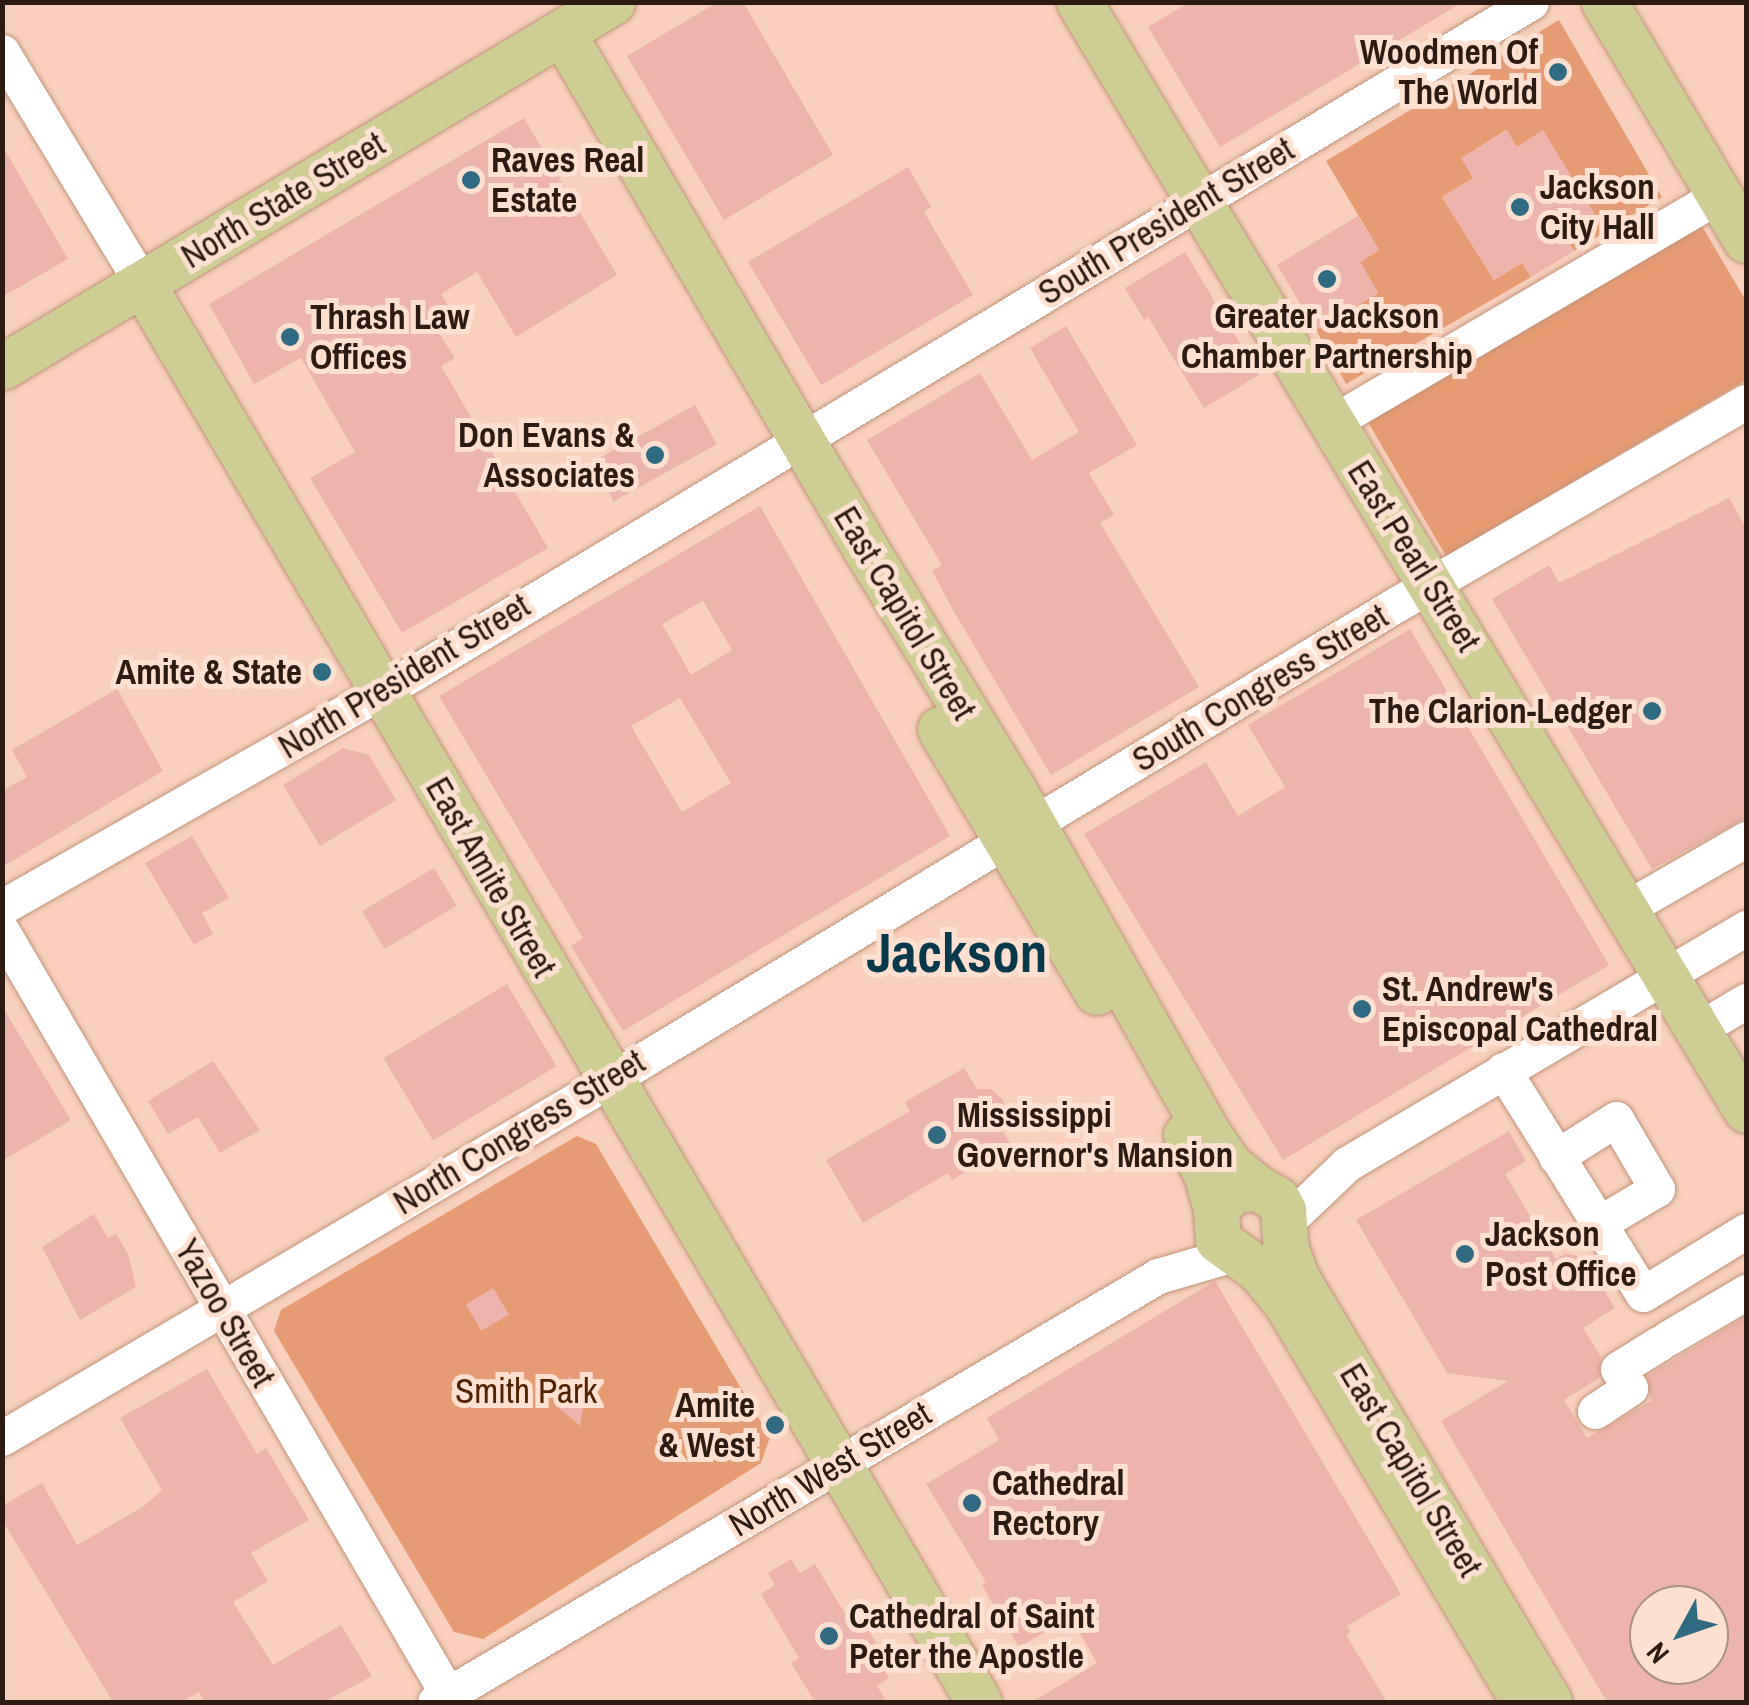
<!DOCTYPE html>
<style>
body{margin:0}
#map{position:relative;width:1749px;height:1705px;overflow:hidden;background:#f8d0bb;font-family:"Archivo Narrow",sans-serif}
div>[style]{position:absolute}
.green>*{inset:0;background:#e59b73}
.building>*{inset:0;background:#ecb4aa;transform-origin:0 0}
.roads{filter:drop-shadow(0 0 2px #c19279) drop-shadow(0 0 2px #c19279)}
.minor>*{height:35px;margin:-17.5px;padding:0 17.5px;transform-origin:17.5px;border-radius:17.5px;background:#fff}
.major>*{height:45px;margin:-22.5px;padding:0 22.5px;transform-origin:22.5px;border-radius:22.5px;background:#cece94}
.dots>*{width:28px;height:28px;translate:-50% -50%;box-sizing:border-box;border:5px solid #fee0d0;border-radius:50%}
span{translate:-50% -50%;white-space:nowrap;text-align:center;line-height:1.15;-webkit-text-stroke:10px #fee0d0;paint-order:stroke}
.poi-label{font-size:35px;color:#2d1b12;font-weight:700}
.right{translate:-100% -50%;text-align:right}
.left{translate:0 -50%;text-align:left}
.street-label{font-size:35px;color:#2d1b12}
.park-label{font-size:35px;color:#522101}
.town-label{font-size:55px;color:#06394c;font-weight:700}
.frame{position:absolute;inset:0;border:5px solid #2d1b12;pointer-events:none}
.north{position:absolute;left:1629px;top:1585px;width:100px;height:100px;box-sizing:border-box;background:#fee0d0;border:2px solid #aa9184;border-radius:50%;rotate:230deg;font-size:28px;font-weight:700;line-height:40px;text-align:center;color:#2d1b12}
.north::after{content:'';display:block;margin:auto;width:35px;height:45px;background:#316a83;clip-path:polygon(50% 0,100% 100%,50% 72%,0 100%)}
</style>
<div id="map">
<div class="green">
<i style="clip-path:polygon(1559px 20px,1662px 197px,1574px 251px,1566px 237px,1597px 218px,1542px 131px,1517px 147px,1506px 130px,1462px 158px,1473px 178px,1442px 197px,1494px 280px,1522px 263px,1531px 277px,1346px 384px,1316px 330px,1378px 293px,1360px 262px,1379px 250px,1326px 161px)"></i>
<i style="clip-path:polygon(1699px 221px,1746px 301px,1746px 380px,1446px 556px,1365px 417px)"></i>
<i style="clip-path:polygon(577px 1136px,596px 1144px,770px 1437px,761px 1463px,483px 1639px,454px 1632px,274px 1331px,281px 1310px)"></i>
</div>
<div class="building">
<i style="clip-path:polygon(718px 2px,743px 2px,833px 155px,724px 220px,627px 56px)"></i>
<i style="clip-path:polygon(1190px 2px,1463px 2px,1220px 147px,1148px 27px)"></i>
<i style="clip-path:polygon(524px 118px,617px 275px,516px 337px,477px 272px,441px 294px,452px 312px,433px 324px,455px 358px,441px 366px,548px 548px,402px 633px,310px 478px,355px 452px,301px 358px,254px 384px,209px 304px)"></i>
<i style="clip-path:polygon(1507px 130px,1517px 147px,1543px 130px,1597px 218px,1566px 237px,1574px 251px,1531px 277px,1522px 263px,1494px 280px,1442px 197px,1473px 178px,1461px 158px)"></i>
<i style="clip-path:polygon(2px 145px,68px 259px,2px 297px)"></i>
<i style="clip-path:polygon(908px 167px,931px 207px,924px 212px,973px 295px,821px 385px,748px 262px)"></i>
<i style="clip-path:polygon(1358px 216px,1379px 250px,1360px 262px,1378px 293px,1316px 330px,1277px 265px)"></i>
<i style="clip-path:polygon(1185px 252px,1259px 375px,1204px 408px,1148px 317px,1144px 320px,1125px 288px)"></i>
<i style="clip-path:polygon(1066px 326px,1137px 445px,1089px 473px,1114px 515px,1100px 523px,1199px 687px,1051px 775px,953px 610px,932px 571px,942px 565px,867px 440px,980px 373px,1032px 460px,1079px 432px,1030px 348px)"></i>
<i style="left:695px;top:405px;width:45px;height:118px;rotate:61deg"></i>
<i style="clip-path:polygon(1729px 498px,1746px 528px,1746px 818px,1652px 869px,1492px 599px,1549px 565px,1559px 583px)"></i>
<i style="clip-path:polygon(evenodd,760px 506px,950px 836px,623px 1031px,571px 946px,583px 938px,439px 696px,760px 506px,703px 601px,732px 650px,691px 675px,662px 624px,703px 601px,760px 506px,680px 698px,731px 783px,682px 812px,631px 726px,680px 698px)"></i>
<i style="clip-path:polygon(1410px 629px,1609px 965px,1283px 1160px,1084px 834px,1206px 762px,1238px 816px,1285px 787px,1248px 725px)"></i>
<i style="clip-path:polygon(117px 689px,163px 771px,2px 867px,2px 791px,27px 777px,12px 750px)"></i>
<i style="clip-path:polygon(343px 748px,369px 755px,396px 800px,320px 846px,283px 785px)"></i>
<i style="clip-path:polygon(192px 836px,229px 898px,202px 913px,213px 934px,194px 945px,145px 863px)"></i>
<i style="left:434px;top:868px;width:44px;height:84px;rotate:59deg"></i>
<i style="left:507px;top:984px;width:96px;height:144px;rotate:59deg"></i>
<i style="clip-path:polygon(2px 1006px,71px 1120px,2px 1161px)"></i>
<i style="clip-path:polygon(213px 1061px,260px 1130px,220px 1153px,198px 1117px,168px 1134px,148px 1101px)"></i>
<i style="clip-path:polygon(964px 1068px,977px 1089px,991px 1089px,1003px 1100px,1005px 1110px,1000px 1127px,1011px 1145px,952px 1180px,948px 1173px,863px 1223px,826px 1160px,910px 1111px,905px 1102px)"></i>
<i style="clip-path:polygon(evenodd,1509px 1131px,1526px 1161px,1505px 1174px,1556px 1259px,1566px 1253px,1584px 1258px,1615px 1308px,1583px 1328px,1601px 1357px,1599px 1378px,1564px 1400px,1587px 1438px,1651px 1401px,1647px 1376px,1746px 1316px,1746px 1702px,1607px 1702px,1441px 1421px,1508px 1381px,1447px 1373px,1356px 1220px,1509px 1131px,1649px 1605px,1709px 1605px,1709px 1665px,1649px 1665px,1649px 1605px)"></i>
<i style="clip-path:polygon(94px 1214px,108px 1238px,116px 1234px,128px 1254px,136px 1287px,80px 1320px,42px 1247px)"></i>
<i style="clip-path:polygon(1215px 1281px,1401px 1594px,1347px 1626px,1351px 1632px,1346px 1635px,1387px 1702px,1032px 1702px,1097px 1663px,1071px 1617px,1019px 1647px,982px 1585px,986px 1582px,926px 1484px,999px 1440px,987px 1418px)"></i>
<i style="left:493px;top:1288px;width:31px;height:32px;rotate:59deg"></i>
<i style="clip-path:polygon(207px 1369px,257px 1454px,266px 1448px,309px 1520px,251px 1553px,268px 1581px,233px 1602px,273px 1665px,341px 1625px,372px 1676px,324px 1702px,205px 1702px,199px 1692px,182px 1702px,113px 1702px,2px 1520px,2px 1506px,42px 1483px,77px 1545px,144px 1506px,162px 1490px,120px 1418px)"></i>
<i style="clip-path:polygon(569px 1376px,585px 1394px,580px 1426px,555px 1405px)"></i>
<i style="clip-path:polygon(791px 1559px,800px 1573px,815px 1564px,853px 1627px,863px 1621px,878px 1646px,872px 1650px,889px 1678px,877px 1686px,887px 1702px,815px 1702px,791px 1663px,799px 1658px,761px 1594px,775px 1585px,768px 1573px)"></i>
</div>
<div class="roads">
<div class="minor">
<i style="left:2px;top:52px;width:272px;rotate:58.8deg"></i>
<i style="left:1331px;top:423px;width:451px;rotate:-30.4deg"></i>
<i style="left:2px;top:907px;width:474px;rotate:-29.6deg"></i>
<i style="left:414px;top:673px;width:1303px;rotate:-30.99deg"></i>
<i style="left:1625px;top:909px;width:140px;rotate:-30deg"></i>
<i style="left:2px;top:931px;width:885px;rotate:59.72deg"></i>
<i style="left:1699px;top:1029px;width:55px;rotate:-30.8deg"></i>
<i style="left:1503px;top:1070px;width:264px;rotate:58deg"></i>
<i style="left:1643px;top:1294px;width:121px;rotate:-31.5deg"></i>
<i style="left:1556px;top:1157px;width:71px;rotate:-32.3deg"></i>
<i style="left:1616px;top:1119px;width:81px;rotate:59.6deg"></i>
<i style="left:1657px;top:1189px;width:69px;rotate:149.3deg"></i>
<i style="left:1285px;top:1223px;width:86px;rotate:-43.6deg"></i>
<i style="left:1347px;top:1164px;width:464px;rotate:-30.6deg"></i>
<i style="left:1668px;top:1338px;width:91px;rotate:-30.5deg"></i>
<i style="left:1595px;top:1411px;width:42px;rotate:-33.3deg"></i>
<i style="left:1630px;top:1388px;width:22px;rotate:-122deg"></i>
<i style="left:1618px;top:1369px;width:49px;rotate:-31.8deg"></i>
<i style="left:2px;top:1438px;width:706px;rotate:-30.49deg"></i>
<i style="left:610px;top:1080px;width:920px;rotate:-31.17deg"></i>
<i style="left:1397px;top:604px;width:403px;rotate:-30.1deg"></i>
<i style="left:435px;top:1702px;width:839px;rotate:-30.51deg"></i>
<i style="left:1158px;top:1276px;width:78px;rotate:-16.3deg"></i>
</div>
<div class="major">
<i style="left:1079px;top:2px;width:1293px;rotate:58.95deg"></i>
<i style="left:1604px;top:2px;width:277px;rotate:59.2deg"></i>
<i style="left:562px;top:32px;width:602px;rotate:59.56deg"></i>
<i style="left:867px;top:551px;width:279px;rotate:58.5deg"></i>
<i style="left:1013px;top:789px;width:398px;rotate:60.5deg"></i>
<i style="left:1209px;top:1135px;width:36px;rotate:56deg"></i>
<i style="left:1229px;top:1165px;width:35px;rotate:39deg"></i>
<i style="left:143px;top:285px;width:1645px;rotate:59.46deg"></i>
<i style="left:2px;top:367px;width:711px;rotate:-30.89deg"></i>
<i style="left:940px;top:729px;width:306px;rotate:59.2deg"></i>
<i style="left:1186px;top:1135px;width:46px;rotate:62.9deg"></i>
<i style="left:1207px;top:1176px;width:34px;rotate:75deg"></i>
<i style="left:1524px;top:1702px;width:465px;rotate:-120.8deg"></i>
<i style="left:1286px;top:1303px;width:43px;rotate:-129.3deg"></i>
<i style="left:1259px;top:1270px;width:51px;rotate:-143.8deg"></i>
<i style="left:1218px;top:1240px;width:31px;rotate:-94deg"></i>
<i style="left:1216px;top:1209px;width:24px;rotate:-48deg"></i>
<i style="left:1232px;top:1191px;width:24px;rotate:-9deg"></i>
<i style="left:1256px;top:1187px;width:24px;rotate:30deg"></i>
<i style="left:1277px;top:1199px;width:13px;rotate:61deg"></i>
<i style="left:1283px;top:1210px;width:39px;rotate:86deg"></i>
<i style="left:1286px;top:1249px;width:30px;rotate:70deg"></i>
<i style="left:1296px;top:1277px;width:495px;rotate:59.2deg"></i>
</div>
</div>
<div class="dots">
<i style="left:1558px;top:72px;background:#316a83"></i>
<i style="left:471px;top:180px;background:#316a83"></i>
<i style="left:1520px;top:207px;background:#316a83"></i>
<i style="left:1327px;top:279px;background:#316a83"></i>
<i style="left:290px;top:337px;background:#316a83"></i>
<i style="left:655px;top:455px;background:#316a83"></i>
<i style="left:322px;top:672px;background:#316a83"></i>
<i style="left:1652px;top:711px;background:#316a83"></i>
<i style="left:1362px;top:1009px;background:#316a83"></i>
<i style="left:937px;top:1135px;background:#316a83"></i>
<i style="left:1465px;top:1254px;background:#316a83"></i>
<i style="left:775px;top:1425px;background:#316a83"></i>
<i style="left:972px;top:1503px;background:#316a83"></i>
<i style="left:829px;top:1636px;background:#316a83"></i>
</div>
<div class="poi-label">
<span class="right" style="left:1538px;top:72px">Woodmen Of<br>The World</span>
<span class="left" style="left:491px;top:180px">Raves Real<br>Estate</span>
<span class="left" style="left:1540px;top:207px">Jackson<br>City Hall</span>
<span style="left:1327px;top:336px">Greater Jackson<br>Chamber Partnership</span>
<span class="left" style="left:310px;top:337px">Thrash Law<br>Offices</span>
<span class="right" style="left:635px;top:455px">Don Evans &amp;<br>Associates</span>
<span class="right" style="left:302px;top:672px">Amite &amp; State</span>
<span class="right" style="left:1632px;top:711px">The Clarion-Ledger</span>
<span class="left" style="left:1382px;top:1009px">St. Andrew's<br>Episcopal Cathedral</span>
<span class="left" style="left:957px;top:1135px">Mississippi<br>Governor's Mansion</span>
<span class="left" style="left:1485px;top:1254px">Jackson<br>Post Office</span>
<span class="right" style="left:755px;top:1425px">Amite<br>&amp; West</span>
<span class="left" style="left:992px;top:1503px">Cathedral<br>Rectory</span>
<span class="left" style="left:849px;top:1636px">Cathedral of Saint<br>Peter the Apostle</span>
</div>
<div class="street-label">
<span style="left:283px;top:200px;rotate:-31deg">North State Street</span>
<span style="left:1166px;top:221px;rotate:-31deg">South President Street</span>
<span style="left:1414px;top:556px;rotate:58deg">East Pearl Street</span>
<span style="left:905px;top:613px;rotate:59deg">East Capitol Street</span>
<span style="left:404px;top:676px;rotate:-31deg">North President Street</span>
<span style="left:1260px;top:688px;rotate:-31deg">South Congress Street</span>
<span style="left:491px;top:877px;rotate:60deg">East Amite Street</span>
<span style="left:519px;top:1132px;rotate:-31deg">North Congress Street</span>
<span style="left:225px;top:1313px;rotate:60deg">Yazoo Street</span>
<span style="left:830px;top:1469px;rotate:-31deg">North West Street</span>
<span style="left:1411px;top:1470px;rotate:59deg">East Capitol Street</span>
</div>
<div class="park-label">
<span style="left:526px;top:1391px">Smith Park</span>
</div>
<div class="town-label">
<span style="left:957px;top:953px">Jackson</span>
</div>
<div class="frame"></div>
<div class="north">N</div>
</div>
